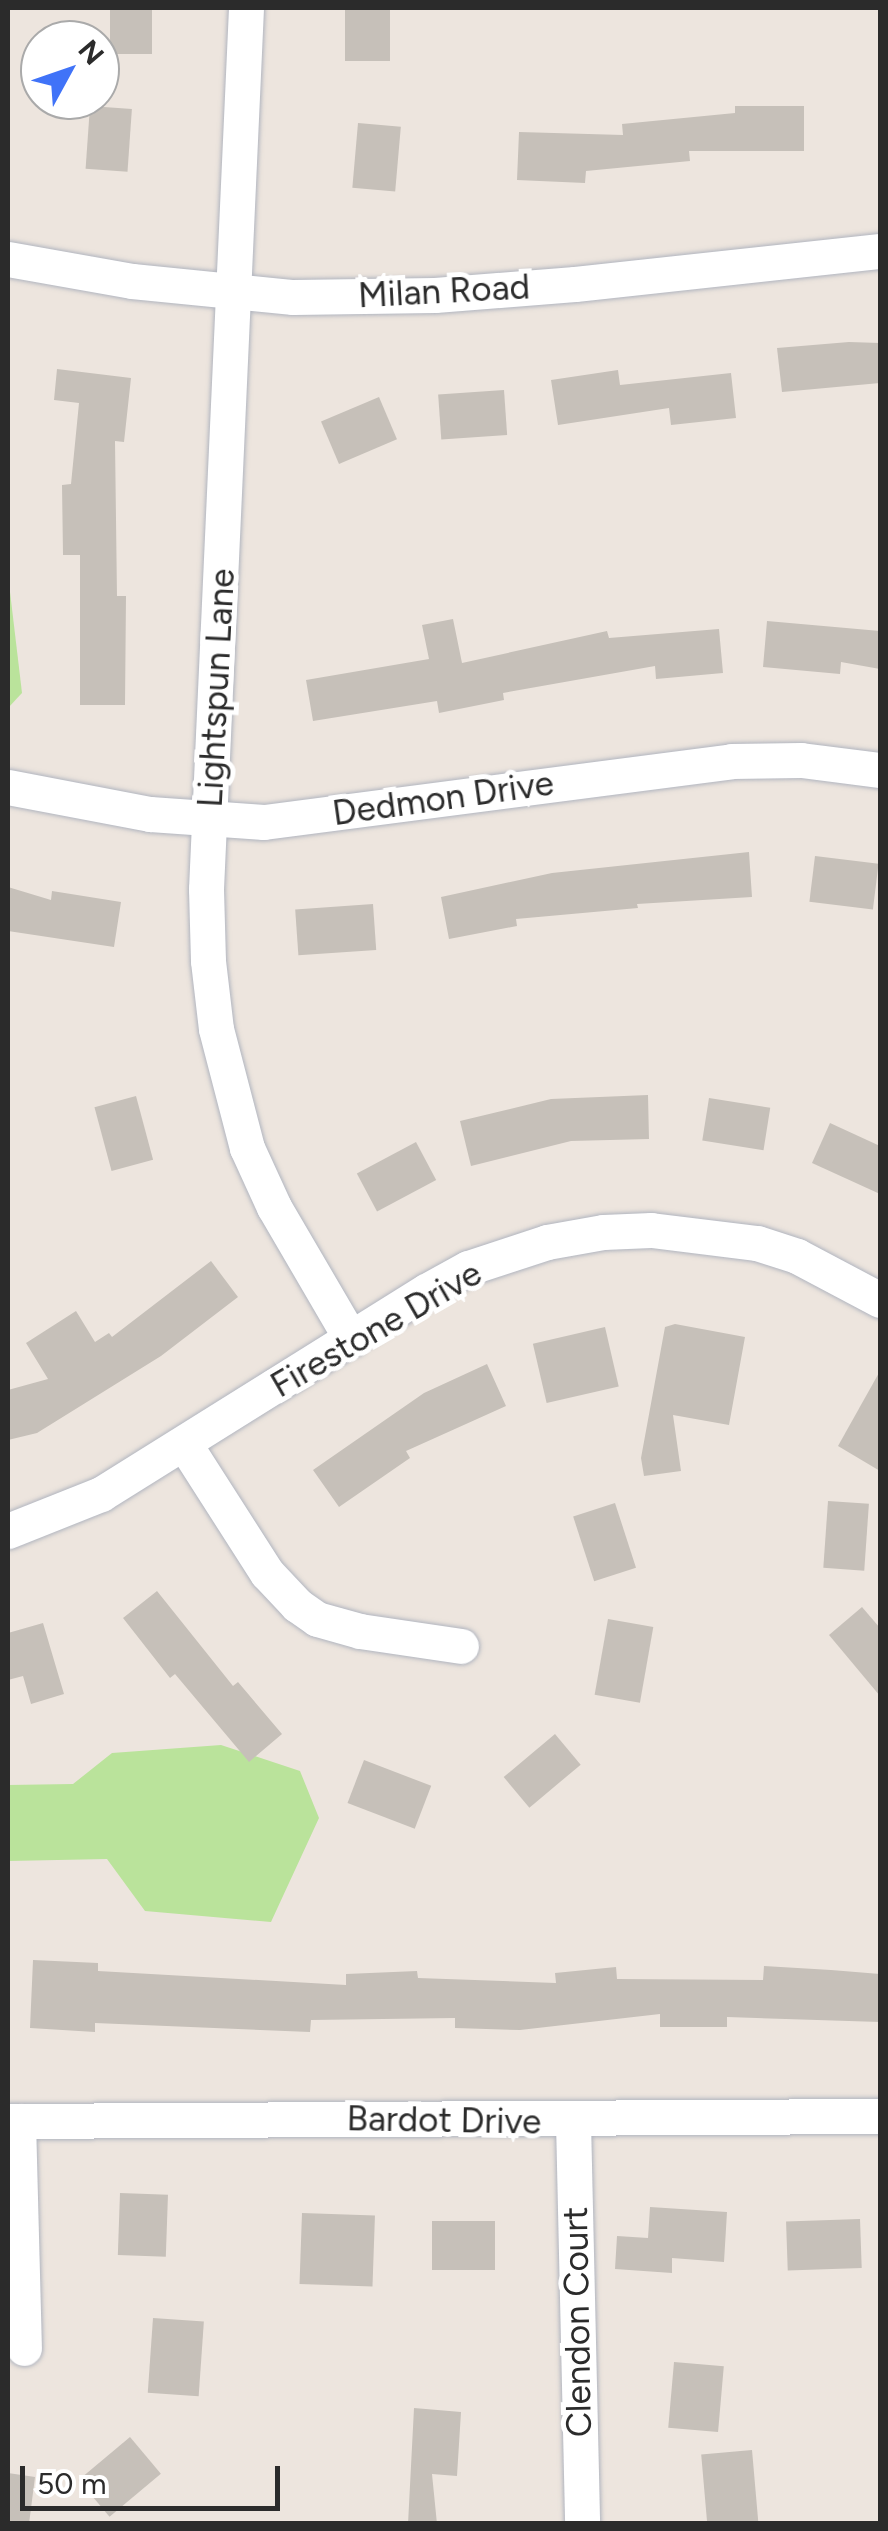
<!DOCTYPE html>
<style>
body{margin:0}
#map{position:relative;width:888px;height:2531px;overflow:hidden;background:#ede5de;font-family:Figtree,sans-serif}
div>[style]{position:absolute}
.green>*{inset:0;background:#bae39b}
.building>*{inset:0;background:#c6c0b9;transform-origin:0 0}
.roads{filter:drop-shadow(0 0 2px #b1b5bf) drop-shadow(0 0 2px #b1b5bf)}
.street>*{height:35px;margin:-17.5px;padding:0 17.5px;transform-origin:17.5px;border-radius:17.5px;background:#fff}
span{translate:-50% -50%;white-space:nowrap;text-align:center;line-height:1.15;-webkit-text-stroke:10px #fff;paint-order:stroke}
.street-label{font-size:35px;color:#2b2b2b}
.frame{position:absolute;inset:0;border:10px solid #2b2b2b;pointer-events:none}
.north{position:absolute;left:20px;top:20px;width:100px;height:100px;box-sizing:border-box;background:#fff;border:2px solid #aaa;border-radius:50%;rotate:50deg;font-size:28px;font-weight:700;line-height:40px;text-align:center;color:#2b2b2b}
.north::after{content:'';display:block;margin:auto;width:35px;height:45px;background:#4073f8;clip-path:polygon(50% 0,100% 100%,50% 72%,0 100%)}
.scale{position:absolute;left:20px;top:2466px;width:260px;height:45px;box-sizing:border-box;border:5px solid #2b2b2b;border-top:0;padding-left:12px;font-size:30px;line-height:35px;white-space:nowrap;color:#2b2b2b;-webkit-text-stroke:8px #fff;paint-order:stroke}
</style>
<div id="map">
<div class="green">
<i style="clip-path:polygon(8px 575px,22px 693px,8px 708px)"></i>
<i style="clip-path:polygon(221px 1745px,300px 1771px,319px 1818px,271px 1922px,145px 1911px,107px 1859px,8px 1861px,8px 1785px,73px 1784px,112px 1753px)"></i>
</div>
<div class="building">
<i style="left:110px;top:8px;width:42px;height:46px"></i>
<i style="left:345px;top:8px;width:45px;height:53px"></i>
<i style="left:90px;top:106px;width:42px;height:63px;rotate:4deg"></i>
<i style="clip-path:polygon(735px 106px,804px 106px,804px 151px,689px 151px,690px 161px,586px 171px,585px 183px,517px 180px,519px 132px,623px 135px,622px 124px,735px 113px)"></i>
<i style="left:358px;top:123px;width:43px;height:65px;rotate:5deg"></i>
<i style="clip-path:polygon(849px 342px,880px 343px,880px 383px,782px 392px,777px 348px)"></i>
<i style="clip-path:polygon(57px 369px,131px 378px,124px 442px,115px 441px,117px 596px,126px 596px,125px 705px,80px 705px,80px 555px,63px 555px,62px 485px,71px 484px,79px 403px,54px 400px)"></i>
<i style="clip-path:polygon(618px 370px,620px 385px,731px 373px,736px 418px,671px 425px,669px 408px,558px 425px,551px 380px)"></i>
<i style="left:504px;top:390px;width:45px;height:66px;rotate:86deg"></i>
<i style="left:379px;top:397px;width:46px;height:63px;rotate:67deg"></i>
<i style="clip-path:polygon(453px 619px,462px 663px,607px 631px,609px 638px,719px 629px,723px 673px,656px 679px,655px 666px,503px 693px,504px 700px,439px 713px,437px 701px,313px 721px,306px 680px,429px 659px,422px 625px)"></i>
<i style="clip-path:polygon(767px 621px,880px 631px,880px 669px,841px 662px,840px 674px,763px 667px)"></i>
<i style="clip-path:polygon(749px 852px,752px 897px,637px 904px,638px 908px,516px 919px,517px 926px,449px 939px,441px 897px,552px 873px)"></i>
<i style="left:815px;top:856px;width:64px;height:46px;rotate:7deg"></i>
<i style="clip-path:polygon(8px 887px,51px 900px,52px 891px,121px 902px,114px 947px,8px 931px)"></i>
<i style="left:373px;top:904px;width:46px;height:78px;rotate:86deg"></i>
<i style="clip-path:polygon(648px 1095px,649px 1139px,571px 1141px,471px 1166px,460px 1121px,551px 1099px)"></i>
<i style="left:136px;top:1096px;width:66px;height:43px;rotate:75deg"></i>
<i style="left:709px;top:1098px;width:62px;height:43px;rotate:9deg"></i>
<i style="clip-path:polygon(830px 1123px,880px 1146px,880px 1194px,812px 1163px)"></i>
<i style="left:416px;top:1142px;width:43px;height:67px;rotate:62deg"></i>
<i style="clip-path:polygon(211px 1261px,238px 1297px,161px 1356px,37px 1433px,8px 1440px,8px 1390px,48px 1379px,26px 1343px,76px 1311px,95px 1342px,109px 1333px,112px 1337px)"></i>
<i style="clip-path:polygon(675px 1324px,745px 1337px,729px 1425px,673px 1415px,681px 1471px,644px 1476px,641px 1458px,665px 1327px)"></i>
<i style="left:605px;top:1327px;width:61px;height:74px;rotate:77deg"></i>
<i style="clip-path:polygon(487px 1364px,506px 1406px,406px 1451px,410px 1458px,339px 1507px,313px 1470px,424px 1393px)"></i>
<i style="clip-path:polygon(880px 1371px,880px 1471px,838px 1446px)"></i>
<i style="left:828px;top:1501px;width:41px;height:67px;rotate:4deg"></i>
<i style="left:615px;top:1503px;width:68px;height:44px;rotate:72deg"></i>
<i style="clip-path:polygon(157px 1591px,233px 1686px,238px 1682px,282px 1734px,249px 1762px,175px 1674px,170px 1678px,123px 1618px)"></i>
<i style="clip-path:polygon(862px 1607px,880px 1628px,880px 1696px,829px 1635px)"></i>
<i style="left:608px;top:1619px;width:46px;height:77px;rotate:10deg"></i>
<i style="clip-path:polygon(43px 1623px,64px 1694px,31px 1704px,23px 1676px,8px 1680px,8px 1633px)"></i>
<i style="left:555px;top:1734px;width:40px;height:67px;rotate:50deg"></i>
<i style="left:364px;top:1760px;width:72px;height:46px;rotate:21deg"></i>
<i style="clip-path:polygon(33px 1960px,98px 1963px,98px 1971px,346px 1985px,346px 1974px,417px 1971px,418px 1978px,556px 1983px,555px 1973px,616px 1967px,617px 1979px,763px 1980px,764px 1966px,831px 1970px,880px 1974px,880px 2022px,727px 2017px,727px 2027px,660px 2027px,660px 2014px,520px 2030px,455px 2028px,455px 2018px,311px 2020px,310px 2032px,95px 2023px,95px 2032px,30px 2028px)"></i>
<i style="left:120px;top:2193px;width:48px;height:62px;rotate:2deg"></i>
<i style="clip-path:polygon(650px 2207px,727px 2212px,724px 2262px,672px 2258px,672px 2273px,615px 2269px,617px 2236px,648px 2238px)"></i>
<i style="left:302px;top:2213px;width:73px;height:71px;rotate:2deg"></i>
<i style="left:860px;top:2219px;width:49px;height:74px;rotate:88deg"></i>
<i style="left:432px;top:2221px;width:63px;height:49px"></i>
<i style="left:153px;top:2318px;width:51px;height:75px;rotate:4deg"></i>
<i style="left:674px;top:2362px;width:50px;height:66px;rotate:5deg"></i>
<i style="clip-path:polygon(414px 2408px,461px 2412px,457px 2476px,432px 2474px,437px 2524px,408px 2524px)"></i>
<i style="left:130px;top:2437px;width:48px;height:67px;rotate:50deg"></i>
<i style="left:752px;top:2450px;width:74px;height:51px;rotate:85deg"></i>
<i style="clip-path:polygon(8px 2473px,35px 2477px,29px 2524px,8px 2524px)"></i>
</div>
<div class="roads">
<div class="street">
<i style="left:246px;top:8px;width:882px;rotate:92.6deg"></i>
<i style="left:206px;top:889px;width:72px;rotate:88.4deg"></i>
<i style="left:208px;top:961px;width:68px;rotate:83.3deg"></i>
<i style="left:216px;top:1029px;width:123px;rotate:75.4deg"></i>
<i style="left:247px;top:1148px;width:65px;rotate:65.4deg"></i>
<i style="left:274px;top:1207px;width:153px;rotate:59.7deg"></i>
<i style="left:8px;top:259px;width:126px;rotate:10.1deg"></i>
<i style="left:132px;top:281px;width:162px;rotate:5.7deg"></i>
<i style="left:293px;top:297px;width:142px;rotate:-0.8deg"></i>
<i style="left:435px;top:295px;width:140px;rotate:-4.5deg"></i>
<i style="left:575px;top:284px;width:307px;rotate:-6.2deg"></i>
<i style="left:8px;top:787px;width:145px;rotate:10.8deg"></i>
<i style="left:150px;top:814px;width:114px;rotate:4deg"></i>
<i style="left:264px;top:822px;width:471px;rotate:-7.4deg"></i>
<i style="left:731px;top:761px;width:70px;rotate:-0.8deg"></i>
<i style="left:801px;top:760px;width:80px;rotate:7.2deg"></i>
<i style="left:185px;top:1445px;width:152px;rotate:57.4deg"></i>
<i style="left:267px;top:1573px;width:44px;rotate:46.8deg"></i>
<i style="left:297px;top:1605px;width:24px;rotate:35deg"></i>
<i style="left:317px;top:1619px;width:45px;rotate:15.6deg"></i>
<i style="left:360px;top:1631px;width:102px;rotate:8.4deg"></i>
<i style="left:8px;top:1531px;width:100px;rotate:-21.7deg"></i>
<i style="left:101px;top:1494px;width:383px;rotate:-32deg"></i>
<i style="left:426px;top:1291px;width:48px;rotate:-28.7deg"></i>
<i style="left:468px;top:1268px;width:83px;rotate:-18.2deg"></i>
<i style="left:547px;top:1242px;width:57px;rotate:-10.1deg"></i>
<i style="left:603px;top:1232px;width:48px;rotate:-2.4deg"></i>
<i style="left:651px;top:1230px;width:107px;rotate:7deg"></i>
<i style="left:757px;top:1243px;width:42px;rotate:18deg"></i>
<i style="left:797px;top:1256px;width:94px;rotate:27.9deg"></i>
<i style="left:8px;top:2121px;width:872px;rotate:-0.33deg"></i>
<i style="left:18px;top:2121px;width:227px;rotate:88.5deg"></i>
<i style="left:573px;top:2121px;width:403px;rotate:88.7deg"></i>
</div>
</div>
<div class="street-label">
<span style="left:444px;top:291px;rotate:-3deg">Milan Road</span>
<span style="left:216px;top:688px;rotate:-87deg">Lightspun Lane</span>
<span style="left:443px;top:798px;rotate:-8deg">Dedmon Drive</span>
<span style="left:376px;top:1329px;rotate:-30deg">Firestone Drive</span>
<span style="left:444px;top:2120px;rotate:1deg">Bardot Drive</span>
<span style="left:577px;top:2322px;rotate:-91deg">Clendon Court</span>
</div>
<div class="frame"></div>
<div class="north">N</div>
<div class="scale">50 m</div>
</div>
